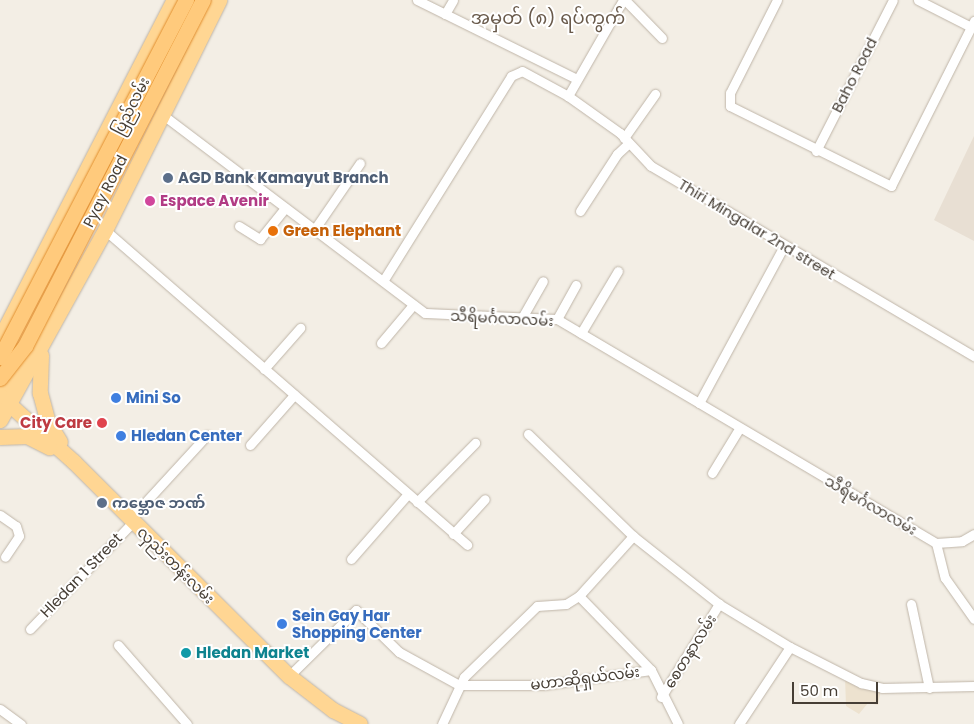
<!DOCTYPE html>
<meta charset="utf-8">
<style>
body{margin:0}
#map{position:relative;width:974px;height:724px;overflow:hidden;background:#f3eee5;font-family:Poppins,"Noto Sans Myanmar",sans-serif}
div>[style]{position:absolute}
.residential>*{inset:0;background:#e8dfd3}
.education>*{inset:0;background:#ede2cf}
.roads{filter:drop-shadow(0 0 1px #bfb5a8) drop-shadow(0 0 1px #bfb5a8)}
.minor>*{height:9px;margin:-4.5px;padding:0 4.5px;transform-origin:4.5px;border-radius:4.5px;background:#fff}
.primary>*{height:15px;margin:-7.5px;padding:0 7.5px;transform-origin:7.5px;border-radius:7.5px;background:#ffd693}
.bridges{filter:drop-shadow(0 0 1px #e39030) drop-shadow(0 0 1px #e39030)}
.trunk-bridge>*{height:15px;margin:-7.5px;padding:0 7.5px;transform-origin:7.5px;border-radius:7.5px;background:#ffca7c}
.dots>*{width:14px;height:14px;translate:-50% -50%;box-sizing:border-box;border:2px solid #fff;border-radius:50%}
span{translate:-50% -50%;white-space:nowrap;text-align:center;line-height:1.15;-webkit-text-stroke:4px #fff;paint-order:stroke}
.street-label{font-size:15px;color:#463e35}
.service-label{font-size:15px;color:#4e5e75;font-weight:700}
.left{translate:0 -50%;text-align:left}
.hotel-label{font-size:15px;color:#b23c85;font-weight:700}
.food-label{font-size:15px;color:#c56008;font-weight:700}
.shop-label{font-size:15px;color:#366cbe;font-weight:700}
.health-label{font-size:15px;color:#be3a42;font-weight:700}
.right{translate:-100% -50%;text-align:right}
.culture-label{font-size:15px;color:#0d838f;font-weight:700}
.quarter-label{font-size:18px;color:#695a4b}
.scale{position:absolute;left:792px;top:682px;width:86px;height:22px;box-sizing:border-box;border:2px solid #463e35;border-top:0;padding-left:6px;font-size:15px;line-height:18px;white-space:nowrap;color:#463e35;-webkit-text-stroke:4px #fff;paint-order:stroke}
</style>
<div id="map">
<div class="residential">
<i style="clip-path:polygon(974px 136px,974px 241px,934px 220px)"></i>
</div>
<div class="education">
<i style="clip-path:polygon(845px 677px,881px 689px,878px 705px,868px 703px,859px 714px,846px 706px)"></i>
</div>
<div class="roads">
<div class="minor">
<i style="left:417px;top:0;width:176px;rotate:26.3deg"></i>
<i style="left:623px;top:0;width:111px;rotate:119.8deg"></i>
<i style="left:568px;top:96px;width:64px;rotate:35.4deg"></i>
<i style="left:620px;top:133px;width:45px;rotate:46.8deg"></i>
<i style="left:651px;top:166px;width:375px;rotate:30.5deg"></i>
<i style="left:625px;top:0;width:53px;rotate:45.8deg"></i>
<i style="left:777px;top:0;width:104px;rotate:116.8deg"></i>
<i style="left:730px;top:93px;width:13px;rotate:90deg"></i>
<i style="left:730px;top:106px;width:180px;rotate:26.4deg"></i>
<i style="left:891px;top:186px;width:185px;rotate:-63.3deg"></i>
<i style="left:918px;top:0;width:59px;rotate:27deg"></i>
<i style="left:445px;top:14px;width:16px;rotate:-60deg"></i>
<i style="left:163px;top:115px;width:328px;rotate:37.1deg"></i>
<i style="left:425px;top:313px;width:132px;rotate:2.6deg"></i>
<i style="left:557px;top:319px;width:440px;rotate:30.6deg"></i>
<i style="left:624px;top:138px;width:54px;rotate:-54.8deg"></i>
<i style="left:816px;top:151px;width:169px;rotate:-63deg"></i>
<i style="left:580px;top:211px;width:68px;rotate:-57deg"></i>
<i style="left:617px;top:154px;width:16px;rotate:-43deg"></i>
<i style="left:239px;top:226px;width:25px;rotate:32deg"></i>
<i style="left:260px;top:239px;width:40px;rotate:-51deg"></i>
<i style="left:105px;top:230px;width:480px;rotate:41deg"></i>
<i style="left:314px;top:230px;width:81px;rotate:-55.5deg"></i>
<i style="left:383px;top:281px;width:242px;rotate:-58deg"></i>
<i style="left:511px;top:76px;width:12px;rotate:-24deg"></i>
<i style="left:522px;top:71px;width:52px;rotate:28.5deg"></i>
<i style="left:523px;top:316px;width:40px;rotate:-60.3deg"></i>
<i style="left:557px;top:319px;width:39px;rotate:-61deg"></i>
<i style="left:581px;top:333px;width:72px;rotate:-59.2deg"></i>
<i style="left:381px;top:343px;width:50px;rotate:-49.9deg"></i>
<i style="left:264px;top:369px;width:55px;rotate:-48.7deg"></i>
<i style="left:699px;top:403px;width:179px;rotate:-61.6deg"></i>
<i style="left:528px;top:434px;width:146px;rotate:44.2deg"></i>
<i style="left:633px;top:536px;width:110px;rotate:38.3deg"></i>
<i style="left:719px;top:604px;width:83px;rotate:31.2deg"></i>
<i style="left:790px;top:647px;width:80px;rotate:26.9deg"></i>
<i style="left:861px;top:683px;width:22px;rotate:13deg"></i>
<i style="left:882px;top:688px;width:92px;rotate:-1.2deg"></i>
<i style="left:250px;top:445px;width:67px;rotate:-48.7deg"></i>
<i style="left:712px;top:473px;width:52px;rotate:-58.5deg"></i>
<i style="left:417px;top:502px;width:83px;rotate:-45.5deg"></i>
<i style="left:0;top:515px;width:19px;rotate:35deg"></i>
<i style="left:16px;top:526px;width:10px;rotate:73deg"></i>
<i style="left:19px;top:536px;width:25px;rotate:124deg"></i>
<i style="left:130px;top:519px;width:114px;rotate:-47.5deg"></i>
<i style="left:453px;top:534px;width:47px;rotate:-47.6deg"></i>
<i style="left:936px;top:543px;width:36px;rotate:76deg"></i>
<i style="left:945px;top:578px;width:50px;rotate:54.7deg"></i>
<i style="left:936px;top:543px;width:26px;rotate:-4deg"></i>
<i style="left:962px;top:541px;width:14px;rotate:-30deg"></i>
<i style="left:351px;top:559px;width:86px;rotate:-48.8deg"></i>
<i style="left:579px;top:596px;width:103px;rotate:45.8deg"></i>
<i style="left:651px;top:670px;width:60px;rotate:63.4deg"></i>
<i style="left:911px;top:604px;width:86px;rotate:77.9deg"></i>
<i style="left:30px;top:629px;width:149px;rotate:-46.1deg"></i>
<i style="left:118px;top:645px;width:105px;rotate:48.9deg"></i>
<i style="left:289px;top:676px;width:94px;rotate:-44.6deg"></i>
<i style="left:356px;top:610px;width:60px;rotate:44.3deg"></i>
<i style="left:399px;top:652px;width:68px;rotate:28.8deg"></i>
<i style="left:459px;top:685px;width:84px"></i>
<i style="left:543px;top:685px;width:109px;rotate:-7.9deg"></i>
<i style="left:661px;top:697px;width:110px;rotate:-58.1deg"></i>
<i style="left:0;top:709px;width:26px;rotate:36deg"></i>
<i style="left:442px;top:724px;width:52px;rotate:-64.9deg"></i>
<i style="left:464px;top:677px;width:102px;rotate:-44.2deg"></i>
<i style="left:537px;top:606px;width:29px;rotate:-4deg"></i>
<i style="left:566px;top:604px;width:15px;rotate:-32deg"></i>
<i style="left:579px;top:596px;width:81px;rotate:-48deg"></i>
<i style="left:739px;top:724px;width:92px;rotate:-56.5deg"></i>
</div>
<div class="primary">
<i style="left:0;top:338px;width:380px;rotate:-62.8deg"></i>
<i style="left:41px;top:355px;width:38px;rotate:92deg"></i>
<i style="left:40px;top:393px;width:30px;rotate:75deg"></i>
<i style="left:48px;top:422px;width:23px;rotate:59deg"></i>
<i style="left:0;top:391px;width:48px;rotate:-50deg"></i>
<i style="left:0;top:396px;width:99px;rotate:41.7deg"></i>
<i style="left:74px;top:462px;width:303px;rotate:44.9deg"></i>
<i style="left:289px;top:676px;width:56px;rotate:37.7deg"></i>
<i style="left:333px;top:710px;width:30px;rotate:27deg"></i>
<i style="left:0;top:420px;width:217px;rotate:-61.1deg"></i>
<i style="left:105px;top:230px;width:257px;rotate:-63.6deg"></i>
<i style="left:0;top:437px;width:27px;rotate:-2deg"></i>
<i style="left:27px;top:436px;width:25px;rotate:27deg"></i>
</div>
</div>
<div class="bridges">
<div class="trunk-bridge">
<i style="left:0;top:357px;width:403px;rotate:-62.5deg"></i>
<i style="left:0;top:378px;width:41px;rotate:-52deg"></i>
<i style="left:25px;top:346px;width:389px;rotate:-62.8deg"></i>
</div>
</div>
<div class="dots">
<i style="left:168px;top:178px;background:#5c6f8a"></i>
<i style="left:150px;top:201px;background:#d1479c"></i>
<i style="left:273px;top:231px;background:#e8710a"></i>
<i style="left:116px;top:398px;background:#3f7fe0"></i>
<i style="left:102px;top:423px;background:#e0444e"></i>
<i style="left:121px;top:436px;background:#3f7fe0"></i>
<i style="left:102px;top:503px;background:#5c6f8a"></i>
<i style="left:282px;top:624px;background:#3f7fe0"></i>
<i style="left:186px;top:653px;background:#0f9aa8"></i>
</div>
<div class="street-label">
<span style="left:854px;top:75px;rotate:-63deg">Baho Road</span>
<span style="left:131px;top:106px;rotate:-63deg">ပြည်လမ်း</span>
<span style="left:105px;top:191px;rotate:-63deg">Pyay Road</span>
<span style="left:757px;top:229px;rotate:31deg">Thiri Mingalar 2nd street</span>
<span style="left:502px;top:318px;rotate:3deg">သီရိမင်္ဂလာလမ်း</span>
<span style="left:871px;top:505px;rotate:30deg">သီရိမင်္ဂလာလမ်း</span>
<span style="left:176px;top:565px;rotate:45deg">လှည်းတန်းလမ်း</span>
<span style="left:81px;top:575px;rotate:-46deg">Hledan 1 Street</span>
<span style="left:690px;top:651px;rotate:-58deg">စေတနာလမ်း</span>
<span style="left:585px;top:678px;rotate:-7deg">မဟာဆိုရှယ်လမ်း</span>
</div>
<div class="service-label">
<span class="left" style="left:178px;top:178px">AGD Bank Kamayut Branch</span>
<span class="left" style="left:112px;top:503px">ကမ္ဘောဇ ဘဏ်</span>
</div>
<div class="hotel-label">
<span class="left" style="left:160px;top:201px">Espace Avenir</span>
</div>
<div class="food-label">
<span class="left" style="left:283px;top:231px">Green Elephant</span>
</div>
<div class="shop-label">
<span class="left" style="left:126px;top:398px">Mini So</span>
<span class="left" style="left:131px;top:436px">Hledan Center</span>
<span class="left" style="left:292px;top:624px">Sein Gay Har<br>Shopping Center</span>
</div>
<div class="health-label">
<span class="right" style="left:92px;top:423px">City Care</span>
</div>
<div class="culture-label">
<span class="left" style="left:196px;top:653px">Hledan Market</span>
</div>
<div class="quarter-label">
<span style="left:548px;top:18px">အမှတ် (၈) ရပ်ကွက်</span>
</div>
<div class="scale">50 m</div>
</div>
